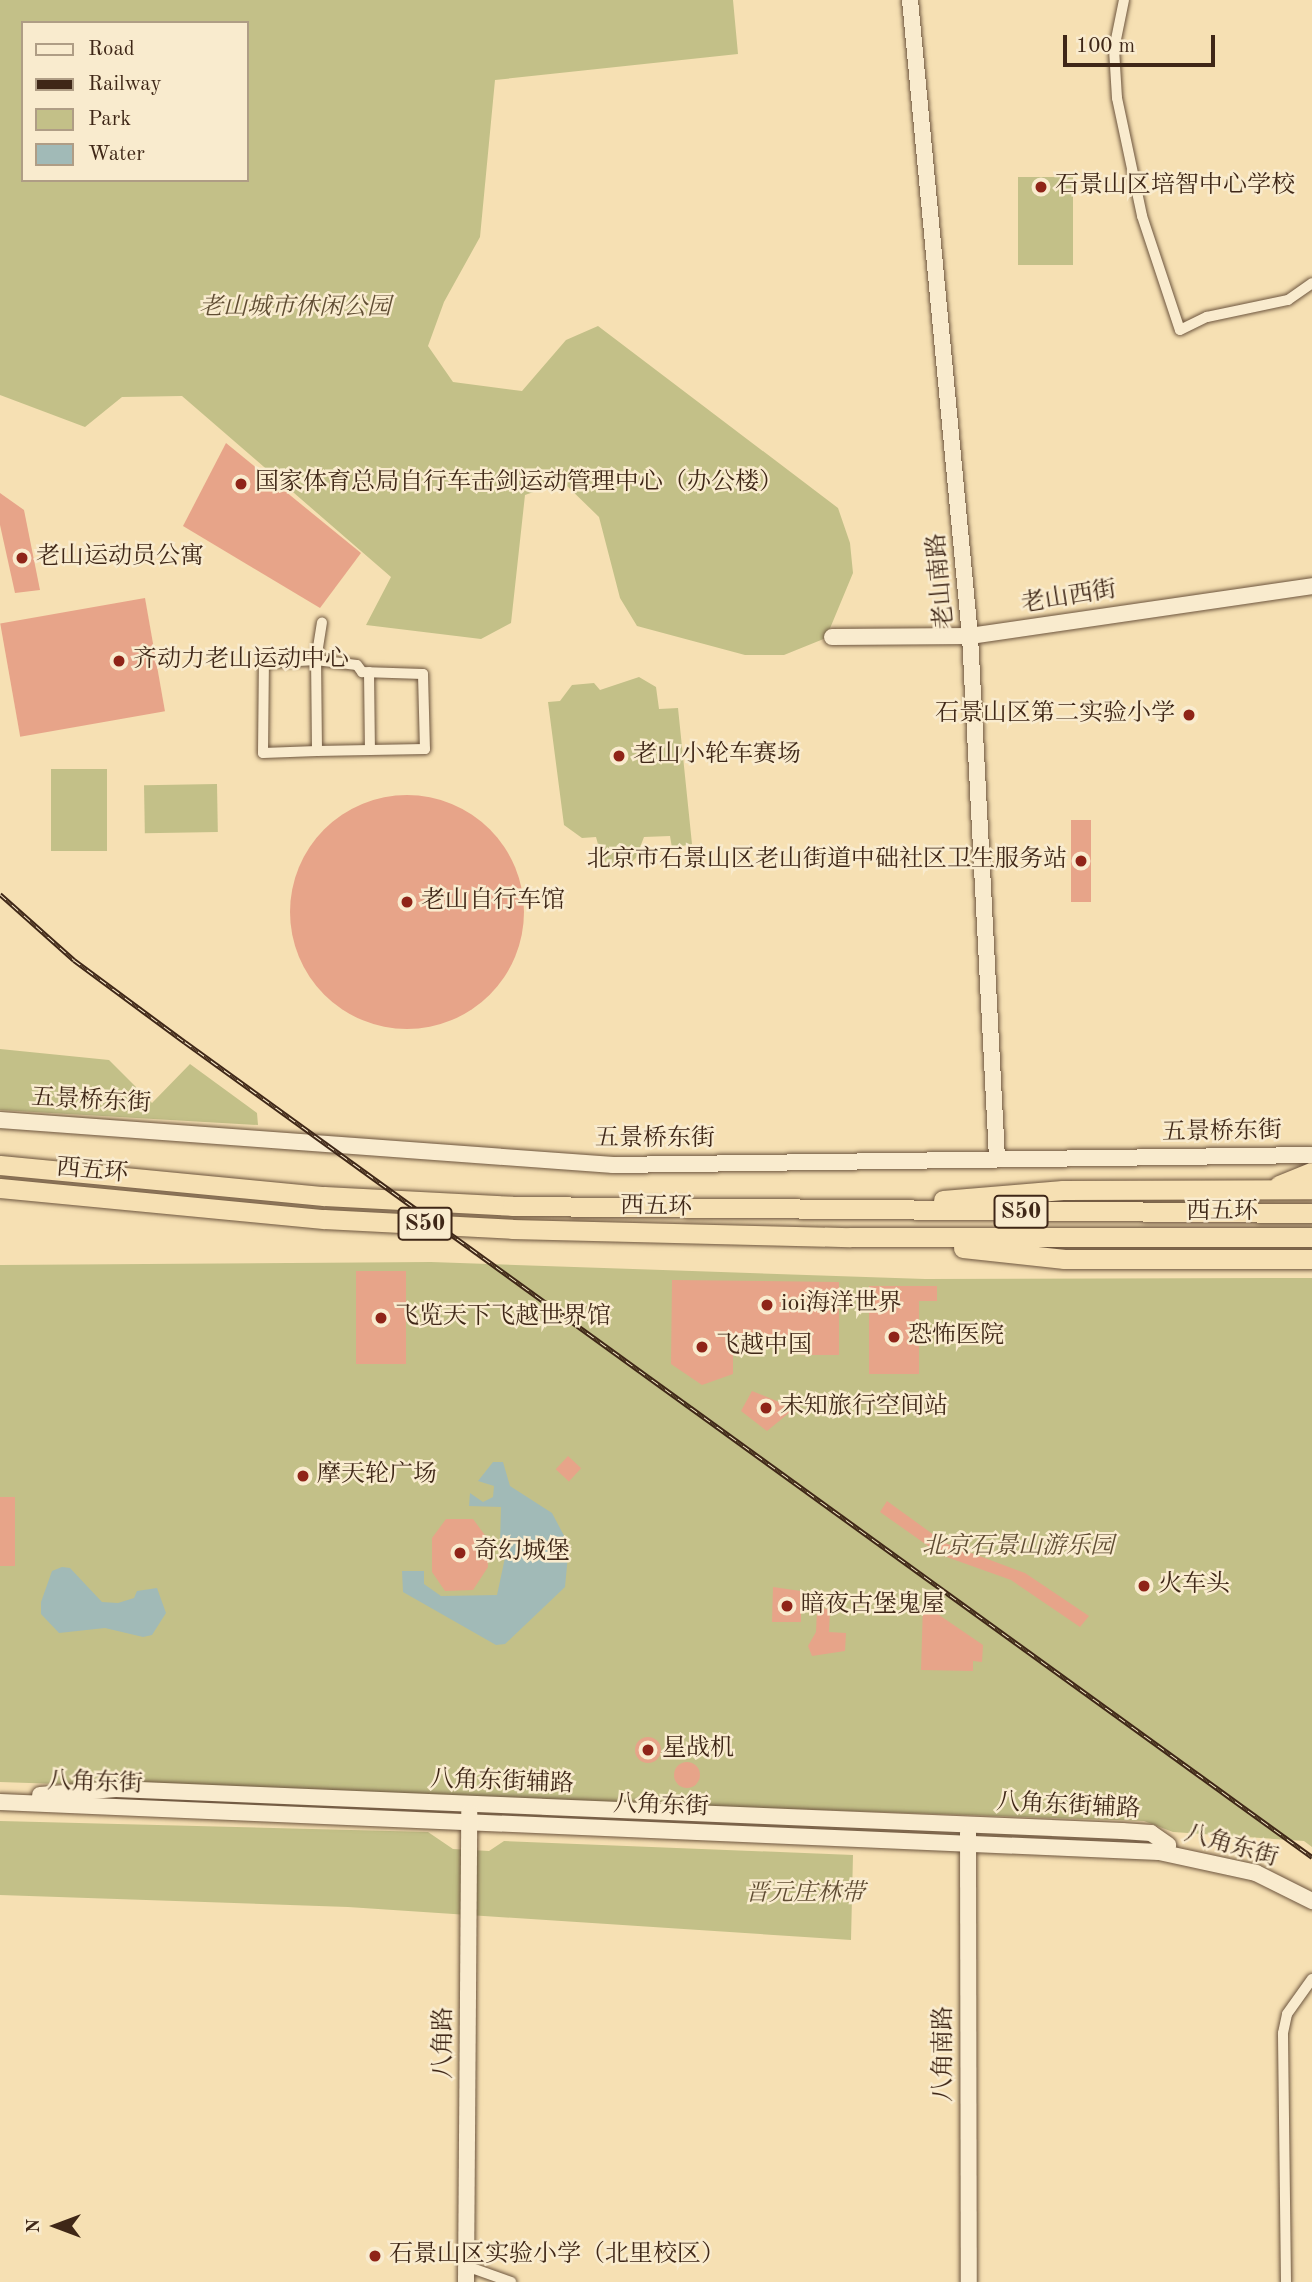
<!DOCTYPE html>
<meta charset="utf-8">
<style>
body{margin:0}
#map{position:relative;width:1312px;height:2282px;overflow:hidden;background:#f6e0b3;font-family:"Old Standard TT","Noto Serif SC",serif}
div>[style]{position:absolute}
.green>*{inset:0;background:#c3c088;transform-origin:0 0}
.water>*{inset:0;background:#a1bab7}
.building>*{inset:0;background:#e7a489;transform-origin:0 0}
.round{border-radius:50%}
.roads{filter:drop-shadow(0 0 2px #6d553e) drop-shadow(0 0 2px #6d553e)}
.street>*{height:10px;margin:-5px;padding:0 5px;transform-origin:5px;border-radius:5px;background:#f9ebce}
.secondary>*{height:16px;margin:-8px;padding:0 8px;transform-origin:8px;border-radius:8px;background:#f9ebce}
.highway>*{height:19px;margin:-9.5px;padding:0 9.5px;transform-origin:9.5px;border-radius:9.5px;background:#f6e0b3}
.rail>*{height:5px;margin-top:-2.5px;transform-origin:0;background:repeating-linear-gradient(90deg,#f9ebce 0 8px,#3f2717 0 16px);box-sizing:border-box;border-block:2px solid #3f2717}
.dots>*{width:19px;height:19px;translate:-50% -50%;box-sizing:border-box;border:4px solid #f9ebce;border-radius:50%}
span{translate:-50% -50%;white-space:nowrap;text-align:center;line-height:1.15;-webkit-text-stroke:5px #f9ebce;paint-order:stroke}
.shield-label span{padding:2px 5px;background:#f9ebce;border:2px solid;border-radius:5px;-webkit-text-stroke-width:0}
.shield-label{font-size:23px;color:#3f2717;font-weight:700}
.poi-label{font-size:24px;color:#3f2717}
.left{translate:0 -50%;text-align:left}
.right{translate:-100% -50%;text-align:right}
.park-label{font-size:24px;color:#604d33;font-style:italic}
.street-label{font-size:24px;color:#3f2717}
.legend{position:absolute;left:21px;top:21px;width:228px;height:161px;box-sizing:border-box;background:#f9ebce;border:2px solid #af9d85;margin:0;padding:9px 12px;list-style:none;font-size:21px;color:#3f2717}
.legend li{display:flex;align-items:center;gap:14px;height:35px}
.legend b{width:35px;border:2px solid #af9d85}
.north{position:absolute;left:21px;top:2191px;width:70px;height:70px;-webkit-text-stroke:5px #f9ebce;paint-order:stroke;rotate:270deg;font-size:19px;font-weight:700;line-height:28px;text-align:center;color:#3f2717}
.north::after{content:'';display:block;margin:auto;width:24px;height:32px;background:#3f2717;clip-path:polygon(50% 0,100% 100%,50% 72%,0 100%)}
.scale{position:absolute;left:1063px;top:35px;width:152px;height:32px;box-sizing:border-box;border:4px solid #3f2717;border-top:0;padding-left:9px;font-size:21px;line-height:24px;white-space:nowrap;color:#3f2717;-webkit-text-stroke:5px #f9ebce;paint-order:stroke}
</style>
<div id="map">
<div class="green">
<i style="clip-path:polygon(evenodd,0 0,733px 0,738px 54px,495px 80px,480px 237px,444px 302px,428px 346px,453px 382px,522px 391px,566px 340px,598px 326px,838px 508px,850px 543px,853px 573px,826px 638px,784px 655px,745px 655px,637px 626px,620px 598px,599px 517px,563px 482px,525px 495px,511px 623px,481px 639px,366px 625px,391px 577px,182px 396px,122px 397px,85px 427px,0 395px,0 0,23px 23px,247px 23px,247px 180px,23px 180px,23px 23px)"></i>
<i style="left:1018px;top:177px;width:55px;height:88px"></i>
<i style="clip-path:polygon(639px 677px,656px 687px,659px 709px,678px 708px,692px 844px,672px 848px,670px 836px,644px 837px,636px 858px,626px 867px,612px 867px,602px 859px,596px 837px,582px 838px,564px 825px,548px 702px,560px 701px,572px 685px,594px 683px,600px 690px)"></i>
<i style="left:51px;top:769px;width:56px;height:82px"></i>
<i style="left:217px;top:784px;width:48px;height:73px;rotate:89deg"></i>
<i style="clip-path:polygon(0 1049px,109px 1060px,152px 1103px,190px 1064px,257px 1113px,258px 1125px,0 1110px)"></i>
<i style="clip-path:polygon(431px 1262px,925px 1279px,1312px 1278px,1312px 1847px,1304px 1841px,1173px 1832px,1144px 1821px,0 1782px,0 1265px)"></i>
<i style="clip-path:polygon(0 1821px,428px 1832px,453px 1849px,489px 1851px,504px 1841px,853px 1855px,851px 1940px,348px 1907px,0 1895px)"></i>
</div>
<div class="water">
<i style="clip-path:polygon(493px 1462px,503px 1462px,510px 1486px,552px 1513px,569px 1545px,565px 1587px,505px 1644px,496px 1645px,403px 1592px,402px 1571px,424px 1571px,424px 1584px,441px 1596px,497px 1595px,506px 1553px,500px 1543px,501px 1507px,469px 1506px,470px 1493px,483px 1502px,493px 1497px,494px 1486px,478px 1481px)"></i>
<i style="clip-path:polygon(62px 1567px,70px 1568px,102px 1602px,118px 1603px,134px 1598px,137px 1591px,157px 1588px,166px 1613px,152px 1635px,143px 1637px,105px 1628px,59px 1633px,41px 1614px,41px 1602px,52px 1571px)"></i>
</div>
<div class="building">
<i style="clip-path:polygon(226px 443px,361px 553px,320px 608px,183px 526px)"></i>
<i style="clip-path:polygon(0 493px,24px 510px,40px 590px,15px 593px,0 525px)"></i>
<i style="left:145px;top:598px;width:115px;height:147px;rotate:80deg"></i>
<i class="round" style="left:290px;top:795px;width:234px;height:234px"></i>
<i style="left:1071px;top:820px;width:20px;height:82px"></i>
<i style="left:356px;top:1271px;width:50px;height:93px"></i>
<i style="clip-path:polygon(672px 1280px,839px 1282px,839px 1355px,801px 1355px,801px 1337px,733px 1337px,733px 1374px,702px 1385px,671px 1364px)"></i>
<i style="clip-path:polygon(869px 1286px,937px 1286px,937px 1301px,919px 1301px,919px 1374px,869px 1374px)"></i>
<i style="clip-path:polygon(752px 1391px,789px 1406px,789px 1413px,767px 1431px,741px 1411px)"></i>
<i style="left:568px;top:1456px;width:18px;height:18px;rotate:43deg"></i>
<i style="left:0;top:1497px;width:15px;height:69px"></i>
<i style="clip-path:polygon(887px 1501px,945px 1543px,1025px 1573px,1089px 1616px,1080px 1627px,1011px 1580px,941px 1555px,880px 1512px)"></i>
<i style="clip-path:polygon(446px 1519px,473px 1519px,487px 1538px,488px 1567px,473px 1590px,445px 1591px,432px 1572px,432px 1538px)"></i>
<i style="clip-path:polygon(773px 1587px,801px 1591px,801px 1622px,772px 1622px)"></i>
<i style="clip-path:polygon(923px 1604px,983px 1645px,982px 1662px,973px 1661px,973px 1671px,921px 1670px)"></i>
<i style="clip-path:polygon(817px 1608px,830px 1609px,829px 1632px,846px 1633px,845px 1651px,812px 1656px,808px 1646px,816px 1632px)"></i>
<i class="round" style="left:635px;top:1737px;width:26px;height:26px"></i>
<i class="round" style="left:674px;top:1762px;width:26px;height:26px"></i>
</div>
<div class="roads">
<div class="street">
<i style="left:1124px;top:0;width:50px;rotate:101.5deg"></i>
<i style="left:1114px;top:49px;width:49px;rotate:86.5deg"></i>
<i style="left:1117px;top:98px;width:121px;rotate:78deg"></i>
<i style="left:1142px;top:216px;width:120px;rotate:71.6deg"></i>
<i style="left:1180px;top:330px;width:30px;rotate:-26deg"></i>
<i style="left:1207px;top:317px;width:83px;rotate:-11.9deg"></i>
<i style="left:1288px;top:300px;width:29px;rotate:-35deg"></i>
<i style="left:369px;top:672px;width:78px;rotate:89.3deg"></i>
<i style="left:317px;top:751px;width:91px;rotate:-90.6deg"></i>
<i style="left:316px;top:660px;width:41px;rotate:7deg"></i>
<i style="left:357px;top:665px;width:9px;rotate:54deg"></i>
<i style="left:362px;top:672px;width:61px;rotate:1.9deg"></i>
<i style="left:423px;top:674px;width:75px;rotate:88.5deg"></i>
<i style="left:425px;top:749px;width:55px;rotate:179deg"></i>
<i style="left:370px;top:750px;width:53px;rotate:178.9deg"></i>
<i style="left:317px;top:751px;width:54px;rotate:177.9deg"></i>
<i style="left:263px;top:753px;width:90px;rotate:-89.4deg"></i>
<i style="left:264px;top:663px;width:52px;rotate:-3.3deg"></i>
<i style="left:316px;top:660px;width:38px;rotate:-81deg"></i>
<i style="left:466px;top:2266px;width:48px;rotate:19.6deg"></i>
<i style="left:1286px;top:2282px;width:249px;rotate:-90.7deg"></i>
<i style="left:1283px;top:2033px;width:19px;rotate:-78deg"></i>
<i style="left:1287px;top:2014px;width:43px;rotate:-54.5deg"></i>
</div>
<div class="secondary">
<i style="left:910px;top:0;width:639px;rotate:84.61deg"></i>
<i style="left:970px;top:636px;width:523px;rotate:87.04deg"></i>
<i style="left:832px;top:637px;width:138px;rotate:-0.4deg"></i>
<i style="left:970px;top:636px;width:346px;rotate:-8.3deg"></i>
<i style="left:0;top:1120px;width:615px;rotate:4.2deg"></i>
<i style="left:613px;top:1165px;width:699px;rotate:-0.82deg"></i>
<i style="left:40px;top:1795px;width:76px;rotate:-4.5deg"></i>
<i style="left:116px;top:1789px;width:1007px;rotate:2.39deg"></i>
<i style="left:1122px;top:1831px;width:29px;rotate:4deg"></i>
<i style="left:1151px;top:1833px;width:21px;rotate:35deg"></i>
<i style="left:0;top:1802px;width:1160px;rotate:2.47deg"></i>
<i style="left:1159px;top:1852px;width:99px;rotate:12.2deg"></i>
<i style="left:1256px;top:1873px;width:63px;rotate:26.6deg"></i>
<i style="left:968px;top:1833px;width:449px;rotate:89.9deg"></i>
<i style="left:466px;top:2282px;width:470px;rotate:-89.6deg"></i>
</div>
<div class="highway">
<i style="left:0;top:1165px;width:325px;rotate:5.5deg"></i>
<i style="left:324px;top:1196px;width:188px;rotate:3deg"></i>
<i style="left:512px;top:1206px;width:800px;rotate:0.5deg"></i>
<i style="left:1279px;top:1185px;width:35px;rotate:-22deg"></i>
<i style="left:0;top:1188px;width:325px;rotate:5.5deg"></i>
<i style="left:324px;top:1219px;width:188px;rotate:3deg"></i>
<i style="left:512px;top:1229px;width:338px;rotate:1.4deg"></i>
<i style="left:850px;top:1237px;width:462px"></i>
<i style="left:943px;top:1200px;width:120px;rotate:-4.8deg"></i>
<i style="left:1063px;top:1190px;width:249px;rotate:-0.2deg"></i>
<i style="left:963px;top:1248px;width:102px;rotate:6.2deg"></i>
<i style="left:1064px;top:1259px;width:248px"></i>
</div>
</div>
<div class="rail">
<i style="left:0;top:894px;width:99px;rotate:41.7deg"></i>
<i style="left:74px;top:960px;width:138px;rotate:36.5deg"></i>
<i style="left:185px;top:1042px;width:1391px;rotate:35.87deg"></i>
</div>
<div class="dots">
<i style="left:1041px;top:187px;background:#8f2418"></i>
<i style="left:241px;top:484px;background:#8f2418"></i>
<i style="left:22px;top:558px;background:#8f2418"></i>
<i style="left:119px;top:661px;background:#8f2418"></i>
<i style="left:1189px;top:715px;background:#8f2418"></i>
<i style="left:619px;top:756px;background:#8f2418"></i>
<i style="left:1081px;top:861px;background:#8f2418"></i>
<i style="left:407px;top:902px;background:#8f2418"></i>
<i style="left:767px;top:1305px;background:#8f2418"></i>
<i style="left:381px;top:1318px;background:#8f2418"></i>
<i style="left:894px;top:1337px;background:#8f2418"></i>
<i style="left:702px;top:1347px;background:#8f2418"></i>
<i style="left:766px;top:1408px;background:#8f2418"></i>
<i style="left:303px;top:1476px;background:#8f2418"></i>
<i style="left:460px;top:1553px;background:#8f2418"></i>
<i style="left:1144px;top:1586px;background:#8f2418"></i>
<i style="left:787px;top:1606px;background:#8f2418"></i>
<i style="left:648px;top:1750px;background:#8f2418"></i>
<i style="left:375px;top:2256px;background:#8f2418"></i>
</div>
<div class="shield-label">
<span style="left:1021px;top:1212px">S50</span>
<span style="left:425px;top:1224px">S50</span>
</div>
<div class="poi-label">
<span class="left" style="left:1055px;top:187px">石景山区培智中心学校</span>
<span class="left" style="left:255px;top:484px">国家体育总局自行车击剑运动管理中心（办公楼）</span>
<span class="left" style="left:36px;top:558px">老山运动员公寓</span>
<span class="left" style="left:133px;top:661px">齐动力老山运动中心</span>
<span class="right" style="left:1175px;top:715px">石景山区第二实验小学</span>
<span class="left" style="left:633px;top:756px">老山小轮车赛场</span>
<span class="right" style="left:1067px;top:861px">北京市石景山区老山街道中础社区卫生服务站</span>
<span class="left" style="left:421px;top:902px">老山自行车馆</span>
<span class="left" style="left:781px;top:1305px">ioi海洋世界</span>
<span class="left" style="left:395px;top:1318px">飞览天下飞越世界馆</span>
<span class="left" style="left:908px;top:1337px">恐怖医院</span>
<span class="left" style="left:716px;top:1347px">飞越中国</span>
<span class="left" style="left:780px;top:1408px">未知旅行空间站</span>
<span class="left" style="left:317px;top:1476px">摩天轮广场</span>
<span class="left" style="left:474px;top:1553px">奇幻城堡</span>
<span class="left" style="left:1158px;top:1586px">火车头</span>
<span class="left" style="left:801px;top:1606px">暗夜古堡鬼屋</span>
<span class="left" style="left:662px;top:1750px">星战机</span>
<span class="left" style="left:389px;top:2256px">石景山区实验小学（北里校区）</span>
</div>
<div class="park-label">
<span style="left:295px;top:309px">老山城市休闲公园</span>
<span style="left:1018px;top:1548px">北京石景山游乐园</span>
<span style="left:805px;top:1895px">晋元庄林带</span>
</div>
<div class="street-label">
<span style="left:942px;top:581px;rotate:-95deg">老山南路</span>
<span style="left:1069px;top:598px;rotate:-9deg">老山西街</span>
<span style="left:91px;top:1102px;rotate:3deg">五景桥东街</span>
<span style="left:1222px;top:1133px;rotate:-1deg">五景桥东街</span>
<span style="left:655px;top:1140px">五景桥东街</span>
<span style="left:92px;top:1172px;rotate:5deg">西五环</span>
<span style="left:656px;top:1208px;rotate:1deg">西五环</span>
<span style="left:1222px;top:1213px">西五环</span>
<span style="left:502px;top:1783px;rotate:2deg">八角东街辅路</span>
<span style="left:95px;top:1784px;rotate:2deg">八角东街</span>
<span style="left:661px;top:1807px;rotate:2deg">八角东街</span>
<span style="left:1068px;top:1807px;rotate:3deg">八角东街辅路</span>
<span style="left:1231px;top:1847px;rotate:16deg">八角东街</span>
<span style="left:445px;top:2043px;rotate:-90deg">八角路</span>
<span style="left:945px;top:2054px;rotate:-90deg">八角南路</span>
</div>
<ul class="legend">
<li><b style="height:9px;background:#f9ebce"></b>Road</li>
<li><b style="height:9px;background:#3f2717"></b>Railway</li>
<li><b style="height:19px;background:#c3c088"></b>Park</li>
<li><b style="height:19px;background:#a1bab7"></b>Water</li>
</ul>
<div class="north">N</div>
<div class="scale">100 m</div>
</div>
